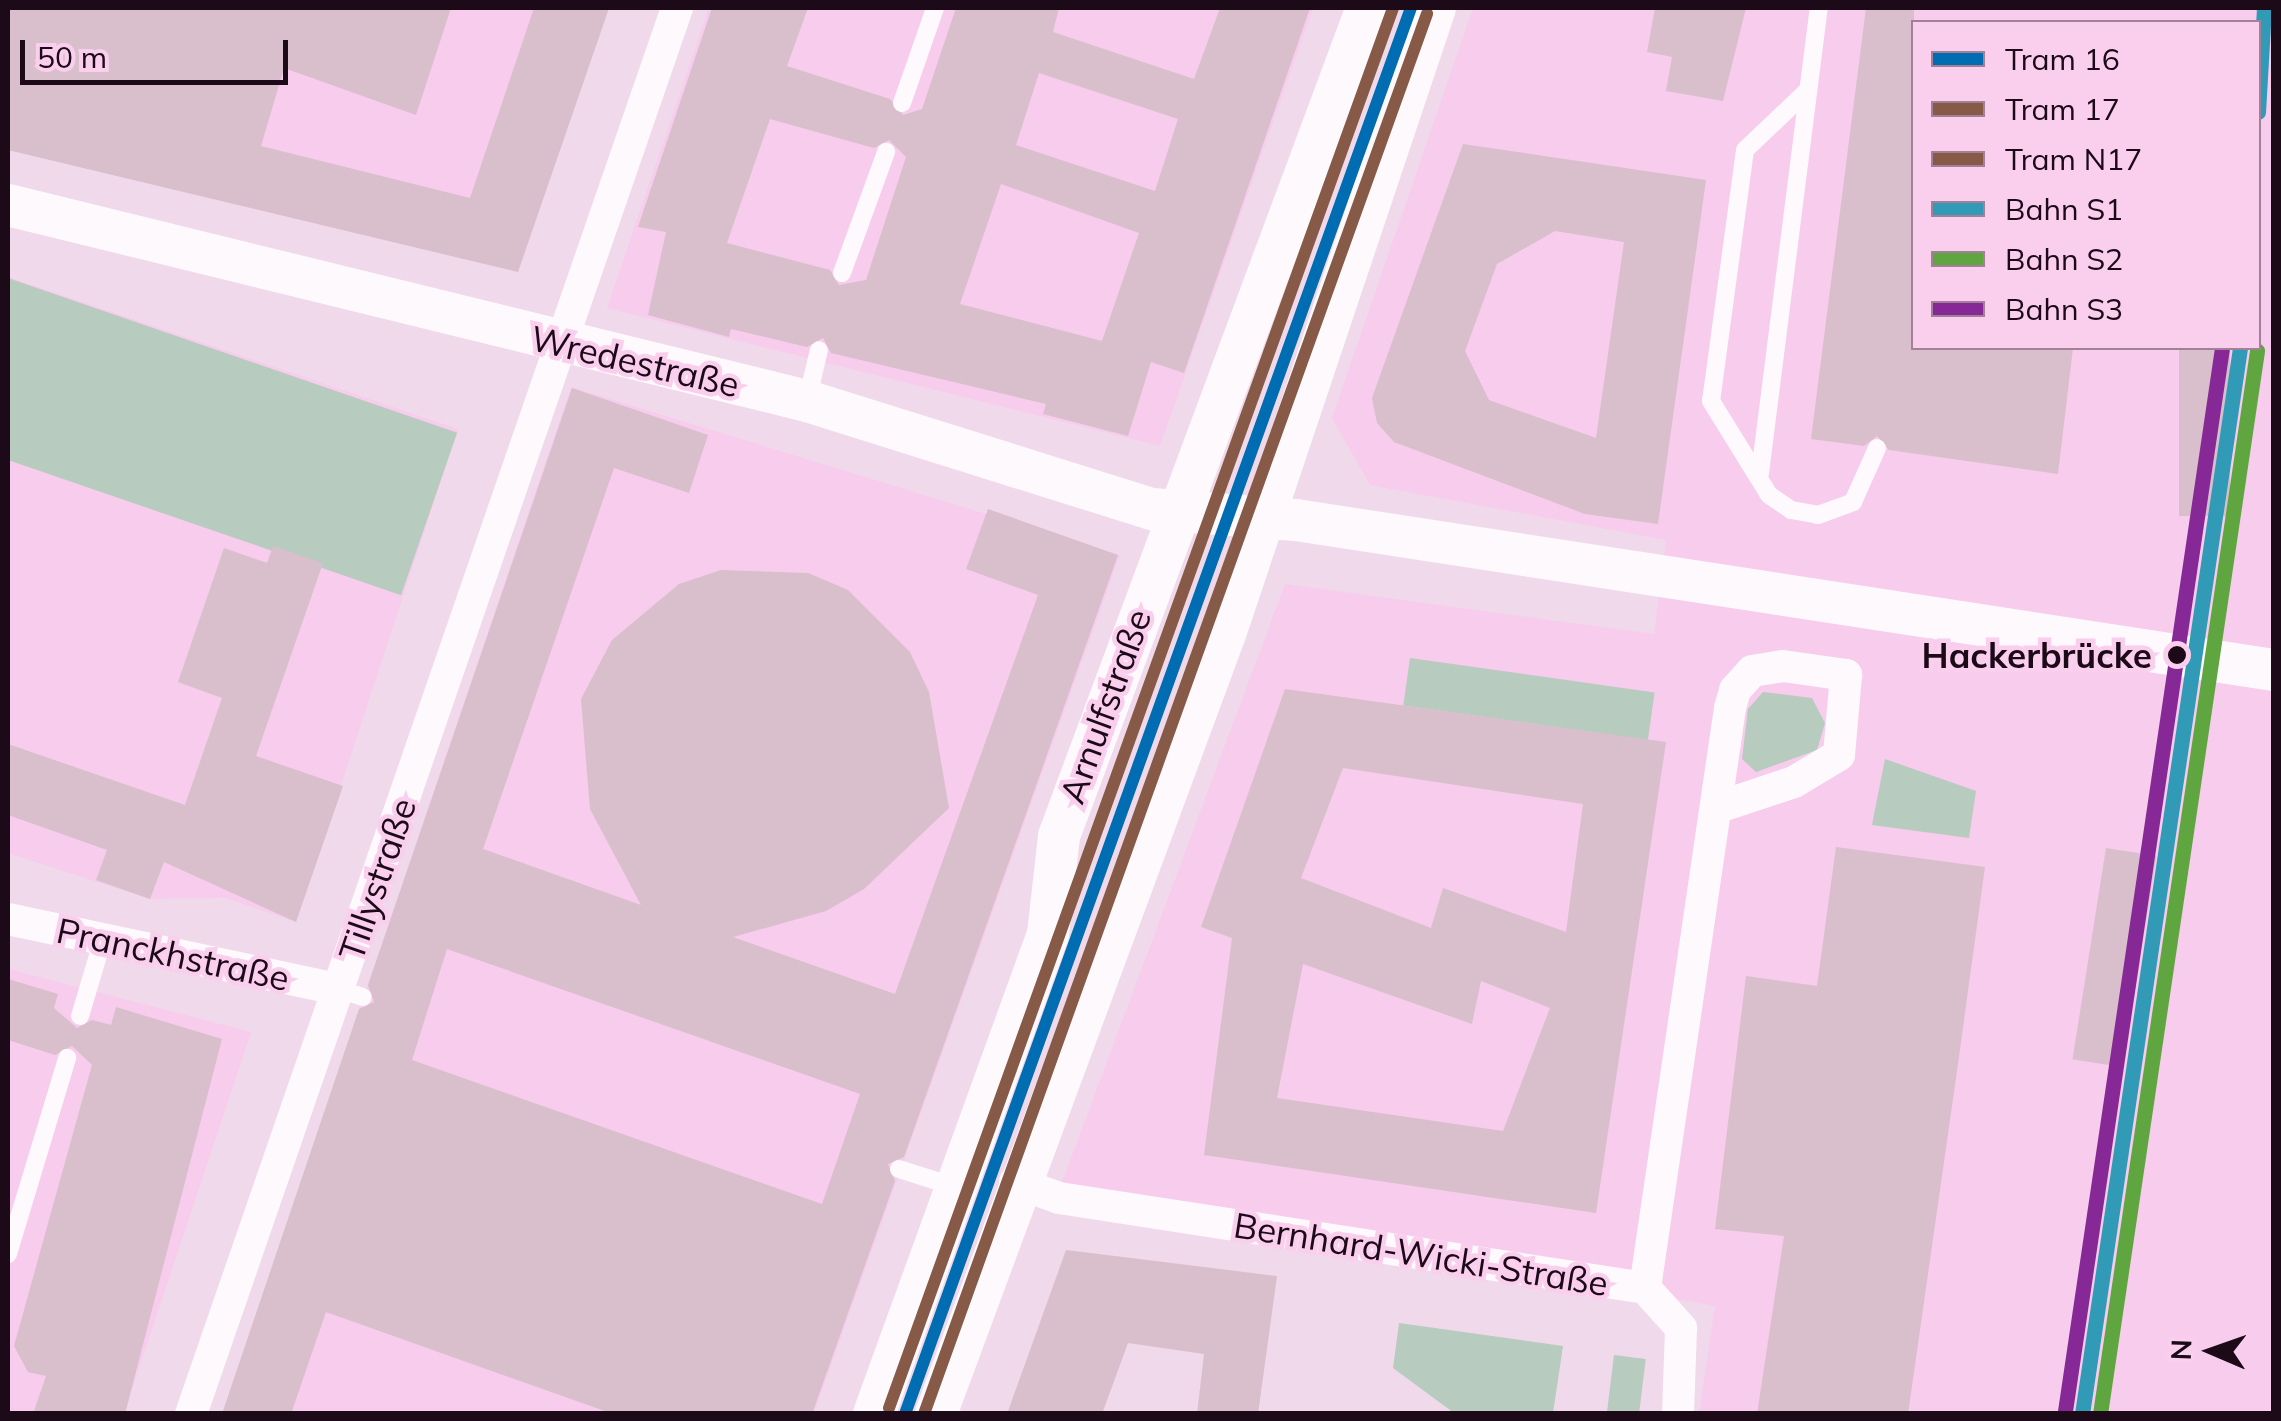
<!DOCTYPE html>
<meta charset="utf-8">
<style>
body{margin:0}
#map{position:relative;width:2281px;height:1421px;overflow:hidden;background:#f0d9ea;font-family:Mulish,sans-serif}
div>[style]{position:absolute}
.built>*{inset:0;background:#f7ccec}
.green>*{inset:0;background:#b7cbbf;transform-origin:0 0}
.building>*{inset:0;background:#d9becc;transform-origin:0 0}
.service>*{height:18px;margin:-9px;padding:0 9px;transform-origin:9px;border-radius:9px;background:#fdf9fc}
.minor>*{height:32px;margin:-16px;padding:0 16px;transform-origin:16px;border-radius:16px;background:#fdf9fc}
.tertiary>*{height:42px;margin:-21px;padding:0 21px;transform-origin:21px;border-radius:21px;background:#fdf9fc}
.rail-1>*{height:15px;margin:-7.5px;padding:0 7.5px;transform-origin:7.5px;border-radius:7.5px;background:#309ab7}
.rail-2>*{height:15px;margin:-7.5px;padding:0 7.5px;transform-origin:7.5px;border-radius:7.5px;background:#60a640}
.rail-3>*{height:15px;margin:-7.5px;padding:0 7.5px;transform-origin:7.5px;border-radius:7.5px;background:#862996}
.tram-1>*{height:12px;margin:-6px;padding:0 6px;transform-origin:6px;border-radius:6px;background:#006cb2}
.tram-2>*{height:12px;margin:-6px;padding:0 6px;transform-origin:6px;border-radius:6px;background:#865a46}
.tram-3>*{height:12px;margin:-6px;padding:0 6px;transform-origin:6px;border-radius:6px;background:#865a46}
.dots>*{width:28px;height:28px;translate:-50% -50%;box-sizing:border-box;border:5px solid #facfee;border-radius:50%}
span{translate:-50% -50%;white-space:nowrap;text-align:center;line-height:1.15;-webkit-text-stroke:9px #facfee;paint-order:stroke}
.street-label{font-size:35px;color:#1c0a18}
.stop-label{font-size:35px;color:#1c0a18;font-weight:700}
.right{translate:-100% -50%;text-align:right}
.frame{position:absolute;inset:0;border:10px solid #1c0a18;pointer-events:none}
.legend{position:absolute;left:1911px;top:20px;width:350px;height:330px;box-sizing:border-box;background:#facfee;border:2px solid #a18098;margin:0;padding:12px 18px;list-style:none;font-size:30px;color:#1c0a18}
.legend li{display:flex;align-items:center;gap:20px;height:50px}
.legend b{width:50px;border:2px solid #a18098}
.north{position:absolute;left:2161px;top:1301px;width:100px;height:100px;-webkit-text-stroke:8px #facfee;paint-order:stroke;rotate:272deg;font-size:28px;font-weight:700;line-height:40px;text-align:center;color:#1c0a18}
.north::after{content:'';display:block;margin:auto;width:35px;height:45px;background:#1c0a18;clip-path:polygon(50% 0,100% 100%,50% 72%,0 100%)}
.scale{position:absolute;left:20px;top:40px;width:268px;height:45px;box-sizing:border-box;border:5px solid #1c0a18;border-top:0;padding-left:12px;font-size:30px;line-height:35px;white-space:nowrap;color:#1c0a18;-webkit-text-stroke:8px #facfee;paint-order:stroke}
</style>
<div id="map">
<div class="built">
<i style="clip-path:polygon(8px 8px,609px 8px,518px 272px,8px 150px)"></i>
<i style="clip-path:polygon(709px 8px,1313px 8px,1160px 446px,607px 308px)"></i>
<i style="clip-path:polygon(evenodd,1473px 8px,2273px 8px,2273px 1413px,1699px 1413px,1715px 1306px,1061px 1185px,1285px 584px,1654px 634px,1666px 540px,1370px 485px,1332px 418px,1473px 8px,1914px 22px,2258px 22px,2258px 348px,1914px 348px,1914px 22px)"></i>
<i style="clip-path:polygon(8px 277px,458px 429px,296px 922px,226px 898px,150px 899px,8px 853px)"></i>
<i style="clip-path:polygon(571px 387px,1120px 555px,814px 1413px,222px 1414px)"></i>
<i style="clip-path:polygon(8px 969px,251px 1032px,124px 1413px,8px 1413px)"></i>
</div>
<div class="green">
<i style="left:8px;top:278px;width:475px;height:172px;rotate:19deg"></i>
<i style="left:1410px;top:658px;width:247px;height:48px;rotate:8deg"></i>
<i style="clip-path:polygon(1763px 692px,1812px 698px,1825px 723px,1817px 750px,1756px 772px,1742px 759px,1748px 709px)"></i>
<i style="clip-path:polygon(1885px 759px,1976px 791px,1969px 838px,1872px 825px)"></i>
<i style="clip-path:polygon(1399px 1323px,1563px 1346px,1553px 1413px,1454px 1413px,1393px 1368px)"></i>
<i style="left:1614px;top:1355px;width:32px;height:59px;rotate:7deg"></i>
</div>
<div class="building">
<i style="clip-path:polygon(8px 8px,451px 8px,416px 115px,284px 68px,261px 146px,470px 198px,534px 8px,609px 8px,518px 272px,8px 150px)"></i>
<i style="clip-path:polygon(evenodd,712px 8px,808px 8px,787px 66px,890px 99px,903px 115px,922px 109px,956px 8px,1059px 8px,1053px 32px,1194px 79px,1220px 8px,1310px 8px,1184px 373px,1151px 362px,1128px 436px,1043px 414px,1046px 404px,831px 353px,823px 338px,807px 347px,731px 329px,729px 337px,648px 315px,666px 232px,638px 227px,712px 8px,1039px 73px,1178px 119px,1155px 191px,1016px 145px,1039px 73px,712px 8px,770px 119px,874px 148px,889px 140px,906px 157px,866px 280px,839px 285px,830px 270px,727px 243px,770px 119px,712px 8px,1001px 184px,1139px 233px,1102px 341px,960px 304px,1001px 184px)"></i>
<i style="clip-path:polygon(1655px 8px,1746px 8px,1723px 101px,1666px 91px,1672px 57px,1647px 52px)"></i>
<i style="clip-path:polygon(1866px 8px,1914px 8px,1914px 348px,2073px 348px,2058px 474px,1889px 450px,1877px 436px,1864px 446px,1811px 439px)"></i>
<i style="clip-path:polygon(evenodd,1463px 144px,1706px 180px,1658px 524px,1585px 514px,1394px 442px,1377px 423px,1372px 398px,1463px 144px,1555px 231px,1624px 242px,1596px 438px,1489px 400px,1465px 351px,1497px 264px,1555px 231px)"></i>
<i style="left:2179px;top:348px;width:51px;height:168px"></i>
<i style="clip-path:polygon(evenodd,572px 388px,708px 435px,689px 493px,614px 468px,483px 849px,641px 905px,590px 809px,581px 699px,612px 640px,679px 584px,721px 570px,808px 573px,848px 590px,910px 652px,929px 692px,949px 808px,864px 889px,826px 911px,733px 937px,895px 994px,1038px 595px,966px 569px,988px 509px,1118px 555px,904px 1157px,888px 1164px,895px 1181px,812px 1414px,613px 1414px,326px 1312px,291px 1414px,222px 1414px,359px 1009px,374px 1002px,368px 985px,572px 388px,447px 949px,860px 1094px,822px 1204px,412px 1060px,447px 949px)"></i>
<i style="clip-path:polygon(273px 546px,323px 563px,256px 756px,343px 786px,296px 922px,164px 862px,150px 899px,96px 880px,107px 850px,8px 815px,8px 744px,185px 805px,222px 698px,178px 682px,224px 548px,267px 563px)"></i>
<i style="clip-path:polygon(evenodd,1285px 689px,1666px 742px,1596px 1213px,1204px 1155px,1232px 938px,1201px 927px,1285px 689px,1343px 768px,1583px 804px,1566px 932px,1443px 888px,1431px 928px,1301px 878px,1343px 768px,1285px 689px,1303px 964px,1472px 1024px,1481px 981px,1550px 1008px,1503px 1131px,1277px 1098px,1303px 964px)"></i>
<i style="clip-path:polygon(1836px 847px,1985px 867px,1958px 1064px,1908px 1414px,1757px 1414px,1784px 1236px,1715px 1229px,1746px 976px,1817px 986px)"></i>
<i style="left:2106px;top:848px;width:51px;height:214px;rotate:9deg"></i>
<i style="clip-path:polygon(8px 979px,58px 994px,54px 1008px,77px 1028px,92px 1020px,111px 1025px,116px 1007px,222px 1039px,125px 1414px,33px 1414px,46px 1376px,28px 1372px,14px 1346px,92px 1065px,72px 1046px,55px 1055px,8px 1040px)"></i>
<i style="clip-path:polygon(1066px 1250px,1277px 1276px,1258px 1414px,1197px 1414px,1204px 1354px,1128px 1343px,1102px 1414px,1007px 1414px)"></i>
</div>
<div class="service">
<i style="left:1808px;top:90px;width:87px;rotate:136.4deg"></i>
<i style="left:1745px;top:150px;width:253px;rotate:97.7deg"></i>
<i style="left:1711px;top:401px;width:110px;rotate:58.3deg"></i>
<i style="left:1769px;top:495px;width:27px;rotate:34deg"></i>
<i style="left:1791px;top:510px;width:27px;rotate:10deg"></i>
<i style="left:1818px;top:515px;width:37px;rotate:-20deg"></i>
<i style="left:1853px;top:502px;width:59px;rotate:-66deg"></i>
<i style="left:902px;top:103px;width:101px;rotate:-70.8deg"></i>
<i style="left:842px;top:273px;width:129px;rotate:-70deg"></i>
<i style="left:807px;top:401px;width:52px;rotate:-76.8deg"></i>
<i style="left:1760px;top:473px;width:469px;rotate:-82.8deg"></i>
<i style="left:338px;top:989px;width:26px;rotate:18deg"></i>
<i style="left:80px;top:1016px;width:80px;rotate:-73.4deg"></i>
<i style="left:899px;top:1169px;width:60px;rotate:17.5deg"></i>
<i style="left:8px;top:1254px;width:205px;rotate:-73.2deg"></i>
</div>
<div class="minor">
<i style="left:8px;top:919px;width:337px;rotate:12deg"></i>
<i style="left:1015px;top:1182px;width:47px;rotate:20deg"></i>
<i style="left:1059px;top:1198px;width:593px;rotate:8.73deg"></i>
<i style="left:1645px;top:1288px;width:54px;rotate:48deg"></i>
<i style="left:1681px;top:1328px;width:86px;rotate:92deg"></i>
<i style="left:1645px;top:1288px;width:586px;rotate:-81.66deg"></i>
<i style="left:1730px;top:708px;width:19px;rotate:-74deg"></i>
<i style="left:1735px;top:690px;width:25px;rotate:-48deg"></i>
<i style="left:1752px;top:671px;width:31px;rotate:-9deg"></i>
<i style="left:1783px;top:666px;width:64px;rotate:8.1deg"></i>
<i style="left:1846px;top:675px;width:80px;rotate:95deg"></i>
<i style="left:1839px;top:755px;width:52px;rotate:149deg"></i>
<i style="left:1794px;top:782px;width:82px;rotate:161.6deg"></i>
<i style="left:191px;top:1414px;width:1488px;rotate:-70.93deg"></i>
</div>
<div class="tertiary">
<i style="left:8px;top:205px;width:823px;rotate:13.78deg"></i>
<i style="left:807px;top:401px;width:362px;rotate:17.4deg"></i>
<i style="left:1152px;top:509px;width:144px;rotate:4.4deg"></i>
<i style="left:1296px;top:520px;width:989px;rotate:8.72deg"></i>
<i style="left:874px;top:1414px;width:511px;rotate:-70.07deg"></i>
<i style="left:1048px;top:934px;width:99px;rotate:-83.6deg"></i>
<i style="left:1059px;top:836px;width:883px;rotate:-69.6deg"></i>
<i style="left:936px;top:1414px;width:832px;rotate:-69.67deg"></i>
<i style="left:1225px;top:634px;width:660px;rotate:-71.46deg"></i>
</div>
<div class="rail-1">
<i style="left:2258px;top:112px;width:104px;rotate:-86.7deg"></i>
<i style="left:2082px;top:1414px;width:1078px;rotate:-81.57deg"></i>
</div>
<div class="rail-2">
<i style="left:2100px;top:1414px;width:1075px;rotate:-81.6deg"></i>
</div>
<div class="rail-3">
<i style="left:2065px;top:1411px;width:1075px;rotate:-81.6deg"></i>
</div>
<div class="tram-1">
<i style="left:905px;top:1414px;width:1494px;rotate:-70.21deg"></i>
</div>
<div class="tram-2">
<i style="left:924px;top:1414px;width:1488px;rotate:-70.24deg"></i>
</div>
<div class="tram-3">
<i style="left:889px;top:1408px;width:1488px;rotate:-70.2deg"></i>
</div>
<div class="dots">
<i style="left:2177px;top:655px;background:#1c0a18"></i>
</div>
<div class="street-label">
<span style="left:635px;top:361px;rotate:13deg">Wredestraße</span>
<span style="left:1105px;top:706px;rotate:-70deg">Arnulfstraße</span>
<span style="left:377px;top:879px;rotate:-71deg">Tillystraße</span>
<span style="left:173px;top:954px;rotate:12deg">Pranckhstraße</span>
<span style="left:1421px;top:1254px;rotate:9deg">Bernhard-Wicki-Straße</span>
</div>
<div class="stop-label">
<span class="right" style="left:2152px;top:655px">Hackerbrücke</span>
</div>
<div class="frame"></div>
<ul class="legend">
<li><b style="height:12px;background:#006cb2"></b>Tram 16</li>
<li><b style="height:12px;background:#865a46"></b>Tram 17</li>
<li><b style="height:12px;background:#865a46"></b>Tram N17</li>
<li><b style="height:12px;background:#309ab7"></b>Bahn S1</li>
<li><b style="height:12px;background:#60a640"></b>Bahn S2</li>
<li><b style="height:12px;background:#862996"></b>Bahn S3</li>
</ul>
<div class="north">N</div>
<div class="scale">50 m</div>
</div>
